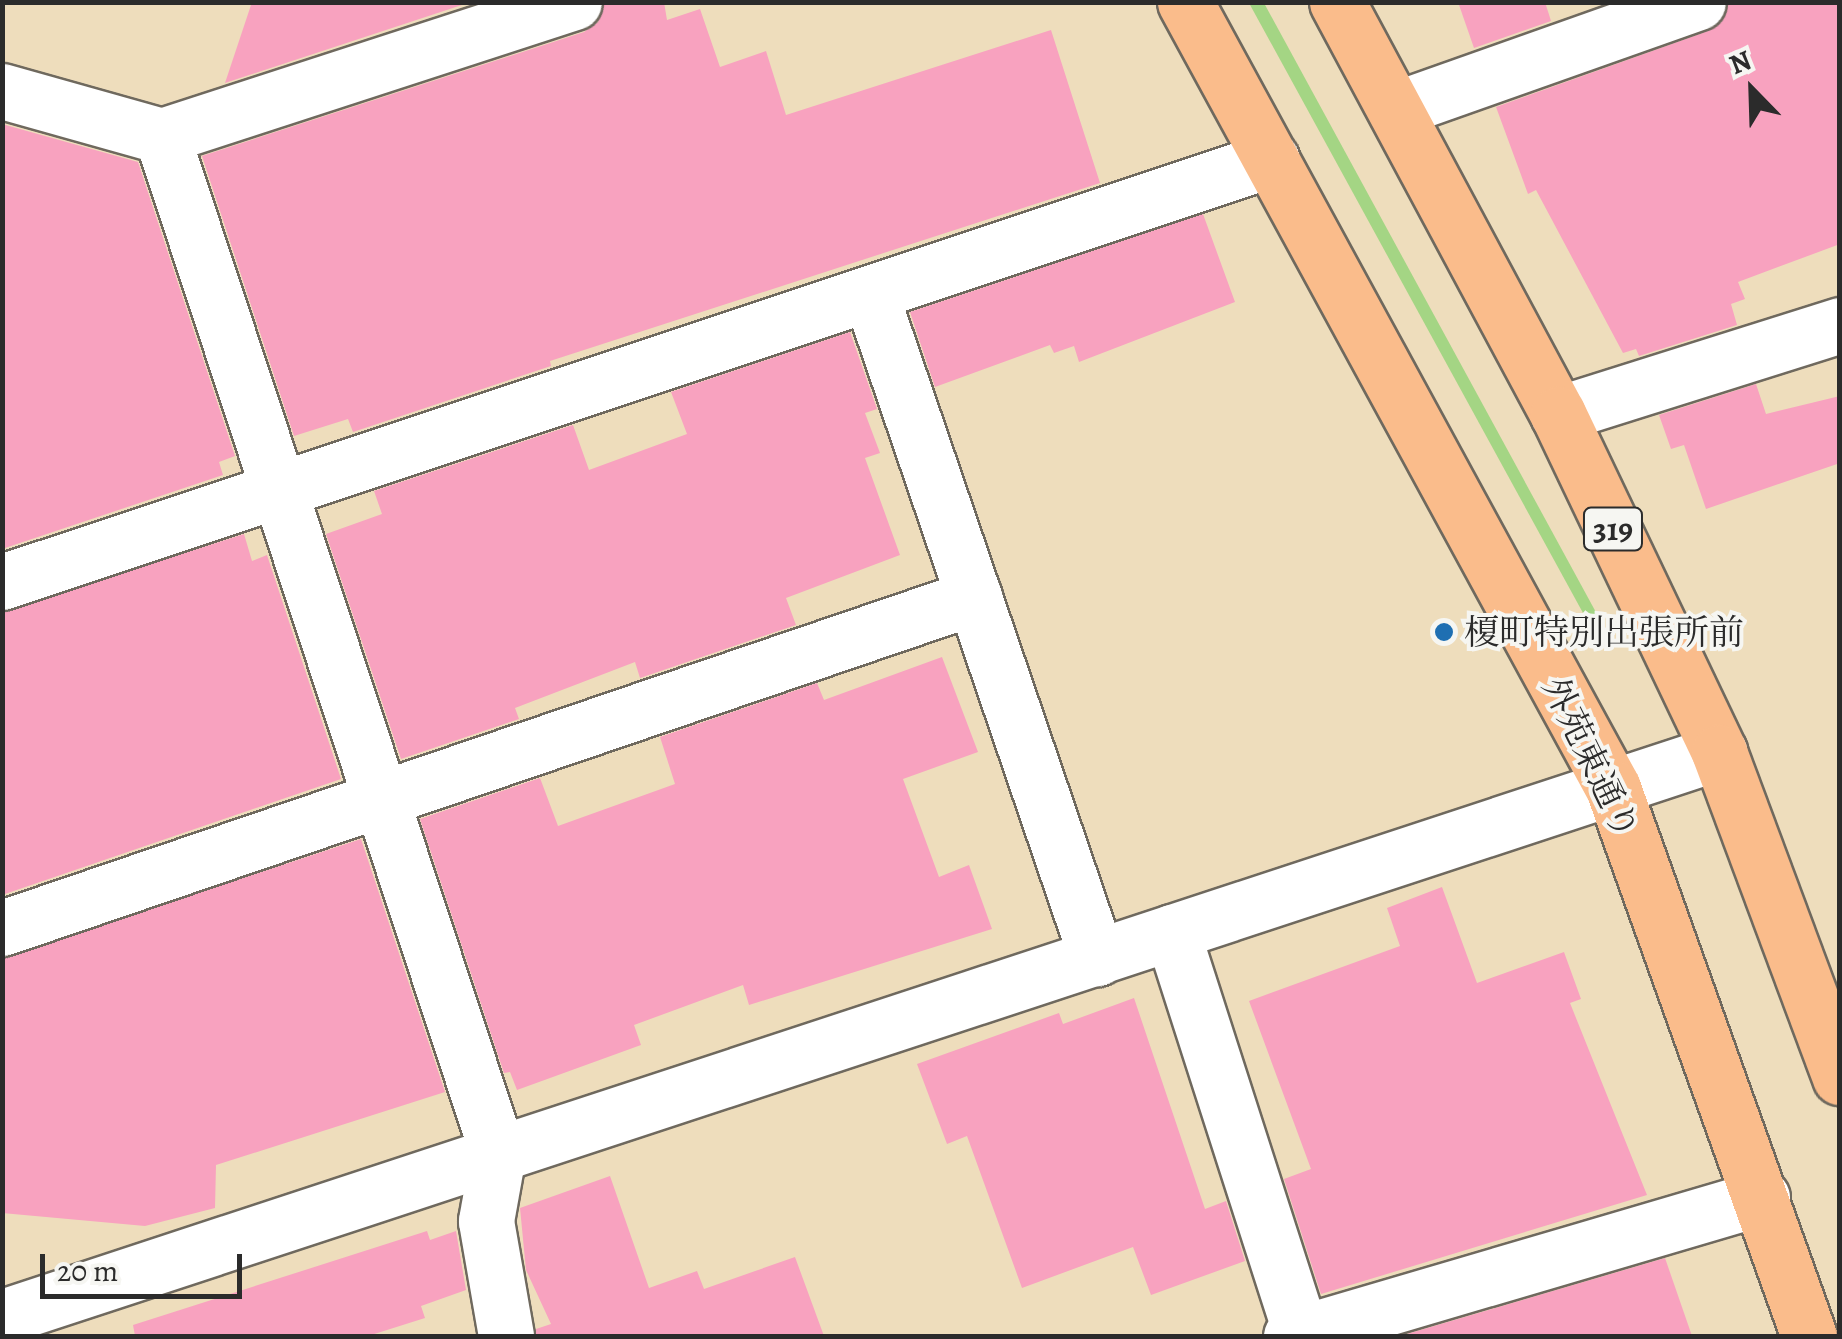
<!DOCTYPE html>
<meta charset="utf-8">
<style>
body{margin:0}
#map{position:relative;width:1842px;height:1339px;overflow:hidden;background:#eeddbc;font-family:Alegreya,"Noto Serif JP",serif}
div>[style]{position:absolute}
.green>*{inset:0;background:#a4d584}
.building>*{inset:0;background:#f8a2bf}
.roads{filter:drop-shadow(2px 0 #6f695e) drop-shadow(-2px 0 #6f695e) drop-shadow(0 2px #6f695e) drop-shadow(0 -2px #6f695e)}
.minor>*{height:55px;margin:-27.5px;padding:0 27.5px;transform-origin:27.5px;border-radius:27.5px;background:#fff}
.major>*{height:55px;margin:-27.5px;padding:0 27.5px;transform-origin:27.5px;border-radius:27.5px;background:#fabc8b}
.dots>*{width:28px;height:28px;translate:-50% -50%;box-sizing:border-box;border:5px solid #f6f6f2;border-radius:50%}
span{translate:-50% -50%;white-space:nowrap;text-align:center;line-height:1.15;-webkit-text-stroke:8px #f6f6f2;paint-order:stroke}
.shield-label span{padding:2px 8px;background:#f6f6f2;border:2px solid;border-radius:8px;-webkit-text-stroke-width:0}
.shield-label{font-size:32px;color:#2b2b2b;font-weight:700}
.poi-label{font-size:35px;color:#2b2b2b}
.left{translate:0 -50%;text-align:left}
.street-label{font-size:35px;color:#2b2b2b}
.frame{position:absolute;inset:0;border:5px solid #2b2b2b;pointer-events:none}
.north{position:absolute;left:1702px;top:40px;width:100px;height:100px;-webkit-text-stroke:8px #f6f6f2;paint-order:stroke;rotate:337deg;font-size:28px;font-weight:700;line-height:40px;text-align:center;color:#2b2b2b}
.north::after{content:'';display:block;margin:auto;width:35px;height:45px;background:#2b2b2b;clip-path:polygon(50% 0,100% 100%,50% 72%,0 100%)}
.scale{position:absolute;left:40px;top:1254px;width:202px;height:45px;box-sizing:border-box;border:5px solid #2b2b2b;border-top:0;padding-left:12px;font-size:30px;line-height:35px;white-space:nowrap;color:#2b2b2b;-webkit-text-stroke:8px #f6f6f2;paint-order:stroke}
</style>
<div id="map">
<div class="green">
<div style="clip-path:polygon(1249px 3px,1264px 3px,1610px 638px,1600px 644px)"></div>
</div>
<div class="building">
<div style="clip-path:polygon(252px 2px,471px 2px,225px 83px)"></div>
<div style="clip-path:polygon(604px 2px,664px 2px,667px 20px,700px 9px,720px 67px,766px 51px,786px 115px,1051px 30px,1100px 183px,550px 361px,551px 366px,353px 432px,348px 419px,294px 436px,202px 156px,584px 32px,598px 22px)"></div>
<div style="clip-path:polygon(1458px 2px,1545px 2px,1551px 21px,1474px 48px)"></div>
<div style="clip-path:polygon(1728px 2px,1840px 2px,1840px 244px,1738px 282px,1745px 299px,1731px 304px,1737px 325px,1639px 356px,1636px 349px,1623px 353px,1536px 190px,1528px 194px,1496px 107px,1708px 31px,1722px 21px)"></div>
<div style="clip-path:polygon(2px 124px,138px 162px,235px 456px,219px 462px,223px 475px,2px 549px)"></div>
<div style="clip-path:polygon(1203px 214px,1235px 302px,1079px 362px,1074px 346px,1054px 353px,1050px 345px,935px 387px,910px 312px)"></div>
<div style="clip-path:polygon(850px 332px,877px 409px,865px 413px,880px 453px,865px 458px,900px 555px,786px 598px,796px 625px,640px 678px,635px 662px,515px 708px,519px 719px,401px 759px,326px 534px,382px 514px,374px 491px,573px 425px,589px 470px,687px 434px,671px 392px)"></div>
<div style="clip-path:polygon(1756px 384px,1766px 414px,1840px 396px,1840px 463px,1706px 509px,1684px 445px,1671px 449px,1659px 415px)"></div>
<div style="clip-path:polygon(244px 534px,252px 561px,267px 555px,341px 779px,2px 895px,2px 612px)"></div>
<div style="clip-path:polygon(942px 657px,978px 752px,903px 779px,939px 877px,969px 865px,992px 929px,749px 1005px,743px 985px,634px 1025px,641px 1045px,517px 1090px,510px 1072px,504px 1073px,420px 819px,540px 778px,558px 826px,675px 784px,660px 737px,817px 683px,824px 700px)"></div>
<div style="clip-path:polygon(361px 839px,445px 1092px,216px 1165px,215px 1208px,145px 1226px,2px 1213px,2px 958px)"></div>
<div style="clip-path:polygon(1442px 887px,1477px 983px,1564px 952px,1581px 999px,1570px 1003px,1647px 1195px,1321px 1294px,1284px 1179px,1311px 1169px,1249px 1001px,1400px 946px,1387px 908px)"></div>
<div style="clip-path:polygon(1134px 998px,1205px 1209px,1226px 1201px,1245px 1261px,1151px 1295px,1133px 1247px,1022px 1288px,967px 1136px,947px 1144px,917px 1064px,1059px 1013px,1063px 1024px)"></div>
<div style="clip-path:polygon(610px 1176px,649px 1288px,697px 1271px,704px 1289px,795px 1257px,824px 1336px,536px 1336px,536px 1329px,551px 1324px,526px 1270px,520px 1208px)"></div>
<div style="clip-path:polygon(427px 1231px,430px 1240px,456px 1231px,466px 1290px,421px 1306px,425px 1318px,368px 1336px,135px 1336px,133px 1325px)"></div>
<div style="clip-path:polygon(1665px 1258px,1692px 1336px,1400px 1336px)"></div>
</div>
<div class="roads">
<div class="minor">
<div style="left:2px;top:91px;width:166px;rotate:15.7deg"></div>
<div style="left:162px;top:136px;width:1072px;rotate:71.73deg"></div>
<div style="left:498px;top:1154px;width:68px;rotate:100.2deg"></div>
<div style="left:486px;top:1221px;width:117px;rotate:80.1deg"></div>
<div style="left:1399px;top:108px;width:317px;rotate:-19.5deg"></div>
<div style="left:162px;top:136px;width:433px;rotate:-18deg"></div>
<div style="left:870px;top:293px;width:703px;rotate:71.15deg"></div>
<div style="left:1558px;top:414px;width:296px;rotate:-17.5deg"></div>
<div style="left:2px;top:582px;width:1338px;rotate:-18.43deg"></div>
<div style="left:2px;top:928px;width:1027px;rotate:-18.81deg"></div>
<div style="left:1172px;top:932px;width:424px;rotate:72.2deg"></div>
<div style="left:2px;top:1317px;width:1808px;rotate:-18.21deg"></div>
<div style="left:1291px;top:1336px;width:491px;rotate:-16.4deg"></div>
</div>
<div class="major">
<div style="left:1185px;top:2px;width:895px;rotate:61.43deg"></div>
<div style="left:1613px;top:788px;width:582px;rotate:70.32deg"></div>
<div style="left:1337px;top:2px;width:468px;rotate:61.8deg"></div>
<div style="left:1558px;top:414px;width:374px;rotate:64.5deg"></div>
<div style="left:1719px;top:752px;width:347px;rotate:69.6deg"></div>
</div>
</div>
<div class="dots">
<div style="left:1444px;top:632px;background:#1f6fb2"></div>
</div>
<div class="shield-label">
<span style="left:1613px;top:529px">319</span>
</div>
<div class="poi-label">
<span class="left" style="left:1464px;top:632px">榎町特別出張所前</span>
</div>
<div class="street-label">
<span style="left:1591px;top:758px;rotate:64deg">外苑東通り</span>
</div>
<div class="frame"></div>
<div class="north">N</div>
<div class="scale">20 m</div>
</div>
